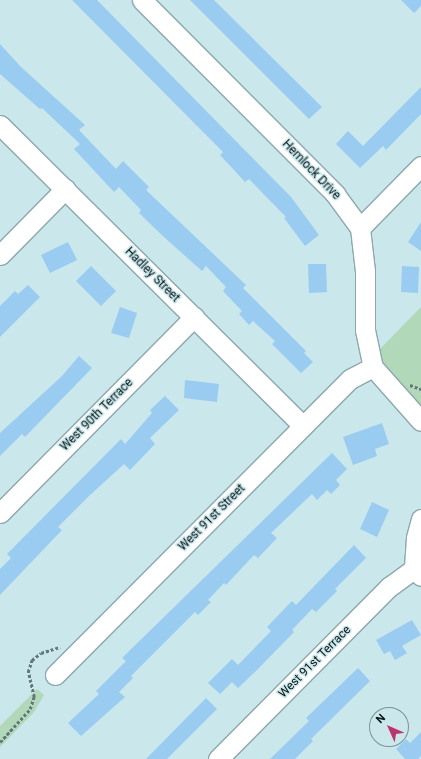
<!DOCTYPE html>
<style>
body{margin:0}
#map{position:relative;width:421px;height:759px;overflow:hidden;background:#cae7ec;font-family:Roboto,sans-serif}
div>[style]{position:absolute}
.green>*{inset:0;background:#b1d8b8}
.building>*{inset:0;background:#99ccf0}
.path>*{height:2.5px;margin-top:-1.25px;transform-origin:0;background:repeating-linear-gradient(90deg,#63777a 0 3px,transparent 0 5px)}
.roads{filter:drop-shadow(1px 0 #8da8ad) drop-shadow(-1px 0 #8da8ad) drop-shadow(0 1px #8da8ad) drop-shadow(0 -1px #8da8ad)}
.minor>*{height:19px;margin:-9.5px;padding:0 9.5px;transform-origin:9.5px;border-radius:9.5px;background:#fff}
span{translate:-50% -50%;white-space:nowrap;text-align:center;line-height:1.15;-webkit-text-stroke:3px #cae7ec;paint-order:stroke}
.street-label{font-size:12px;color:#091415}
.north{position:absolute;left:369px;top:707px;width:40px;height:40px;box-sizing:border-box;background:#cae7ec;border:1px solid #7d9396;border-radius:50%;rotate:315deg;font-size:11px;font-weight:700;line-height:16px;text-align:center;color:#091415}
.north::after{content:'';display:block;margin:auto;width:14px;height:18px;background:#bd336d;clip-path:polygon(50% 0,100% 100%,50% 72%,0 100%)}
</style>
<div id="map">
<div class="green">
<div style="clip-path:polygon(421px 307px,421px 406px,386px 369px,378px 351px)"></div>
<div style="clip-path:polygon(37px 689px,44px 695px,34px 712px,0 747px,0 726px)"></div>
</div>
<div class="building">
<div style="clip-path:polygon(72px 0,97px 0,291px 197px,319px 235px,305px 246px,284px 218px,286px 217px,249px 179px,245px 182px,220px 155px,223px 152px)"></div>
<div style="clip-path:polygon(190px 0,214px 0,322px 107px,309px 119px)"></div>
<div style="clip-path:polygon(401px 0,421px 0,421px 6px,414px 13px)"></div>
<div style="clip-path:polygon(0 44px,21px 67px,85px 125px,79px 130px,116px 169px,123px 161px,149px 187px,146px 190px,246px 285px,243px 288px,306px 351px,304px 353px,313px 362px,301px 373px,272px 344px,275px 341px,253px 321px,249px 325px,239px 314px,242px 311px,223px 291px,226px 287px,206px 266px,202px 271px,165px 238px,139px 213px,141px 210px,119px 187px,114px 192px,74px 149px,80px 144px,42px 108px,40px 109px,0 74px)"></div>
<div style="clip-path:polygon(421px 87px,421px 114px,386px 150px,383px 146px,360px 168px,336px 144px,348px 131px,363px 146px)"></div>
<div style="clip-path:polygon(421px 222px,421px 251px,408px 242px)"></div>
<div style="clip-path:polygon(68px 242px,77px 260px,50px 273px,41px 255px)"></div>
<div style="clip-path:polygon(308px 264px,326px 264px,327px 292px,309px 293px)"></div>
<div style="clip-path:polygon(91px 266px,116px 291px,101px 306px,76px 281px)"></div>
<div style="clip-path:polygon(402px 266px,419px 267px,418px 293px,401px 292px)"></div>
<div style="clip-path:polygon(28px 285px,40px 297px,0 337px,0 306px,15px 291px,18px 294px)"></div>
<div style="clip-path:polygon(120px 307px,137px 313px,129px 338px,111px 333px)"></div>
<div style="clip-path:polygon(79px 356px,92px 368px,25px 437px,22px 434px,0 456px,0 433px,62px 376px)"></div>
<div style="clip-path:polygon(185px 380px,219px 384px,217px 402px,184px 398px)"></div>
<div style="clip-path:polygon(165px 396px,179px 410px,150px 438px,155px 444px,130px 470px,124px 464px,89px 496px,58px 527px,62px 530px,0 595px,0 569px,11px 558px,7px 554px,121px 439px,125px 444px,152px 413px,150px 410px)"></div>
<div style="clip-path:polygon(382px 423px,389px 444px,375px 449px,377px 456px,353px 465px,343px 437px)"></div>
<div style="clip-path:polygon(332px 453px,347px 469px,336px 480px,340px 485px,331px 494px,327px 490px,317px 500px,312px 494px,271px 533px,277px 538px,258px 558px,254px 555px,226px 585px,224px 583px,208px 600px,211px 602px,198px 615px,195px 612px,131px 676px,133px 678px,119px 692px,125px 697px,81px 736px,68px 723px,99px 694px,96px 691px,126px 661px,122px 658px)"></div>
<div style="clip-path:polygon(372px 502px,389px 510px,377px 537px,360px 529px)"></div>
<div style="clip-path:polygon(354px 545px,366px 558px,335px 589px,337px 591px,316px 612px,312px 609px,292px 630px,294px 632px,257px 670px,238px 688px,232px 682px,220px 694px,208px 683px,232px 659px,238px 665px,271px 631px,267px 627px,292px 601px,296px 605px)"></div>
<div style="clip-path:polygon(412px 620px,421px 635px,402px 646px,407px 653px,395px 660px,390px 651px,384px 654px,376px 640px)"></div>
<div style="clip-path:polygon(358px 668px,370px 681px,311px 739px,313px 741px,295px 759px,270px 759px,309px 721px,306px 718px)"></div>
<div style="clip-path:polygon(206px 698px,217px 709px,167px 759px,146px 759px)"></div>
<div style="clip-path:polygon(421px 732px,421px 756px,418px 759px,405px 759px,396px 749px,406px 739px,410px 743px)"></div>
</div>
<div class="path">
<div style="left:410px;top:385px;width:12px;rotate:20deg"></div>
<div style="left:0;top:742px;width:45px;rotate:-47.7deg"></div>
<div style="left:30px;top:709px;width:13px;rotate:-72deg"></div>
<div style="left:34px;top:697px;width:26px;rotate:-103deg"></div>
<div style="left:28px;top:672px;width:13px;rotate:-72deg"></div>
<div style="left:32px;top:660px;width:11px;rotate:-38deg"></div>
<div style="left:41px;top:653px;width:20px;rotate:-18deg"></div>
</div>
<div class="roads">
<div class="minor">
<div style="left:142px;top:0;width:274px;rotate:45.1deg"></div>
<div style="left:335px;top:194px;width:42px;rotate:53.7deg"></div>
<div style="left:360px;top:228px;width:43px;rotate:83.4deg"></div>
<div style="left:365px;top:271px;width:59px;rotate:90deg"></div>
<div style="left:365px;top:330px;width:38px;rotate:78deg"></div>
<div style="left:373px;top:367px;width:72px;rotate:48.4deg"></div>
<div style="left:0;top:125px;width:427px;rotate:44.8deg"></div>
<div style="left:360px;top:228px;width:87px;rotate:-45.5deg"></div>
<div style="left:0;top:255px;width:93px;rotate:-45.4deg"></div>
<div style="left:0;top:513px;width:276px;rotate:-45.3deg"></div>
<div style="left:421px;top:519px;width:20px;rotate:105deg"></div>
<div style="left:416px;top:538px;width:31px;rotate:94deg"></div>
<div style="left:414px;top:569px;width:10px;rotate:45deg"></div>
<div style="left:55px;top:675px;width:418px;rotate:-45.1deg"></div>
<div style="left:350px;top:379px;width:26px;rotate:-28deg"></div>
<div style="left:218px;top:759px;width:243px;rotate:-45.2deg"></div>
<div style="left:389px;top:587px;width:31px;rotate:-36deg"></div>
</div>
</div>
<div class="street-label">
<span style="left:311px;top:170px;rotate:46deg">Hemlock Drive</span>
<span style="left:152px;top:275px;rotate:45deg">Hadley Street</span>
<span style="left:97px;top:415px;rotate:-45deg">West 90th Terrace</span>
<span style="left:212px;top:518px;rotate:-45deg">West 91st Street</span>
<span style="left:315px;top:662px;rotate:-45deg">West 91st Terrace</span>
</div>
<div class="north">N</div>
</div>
